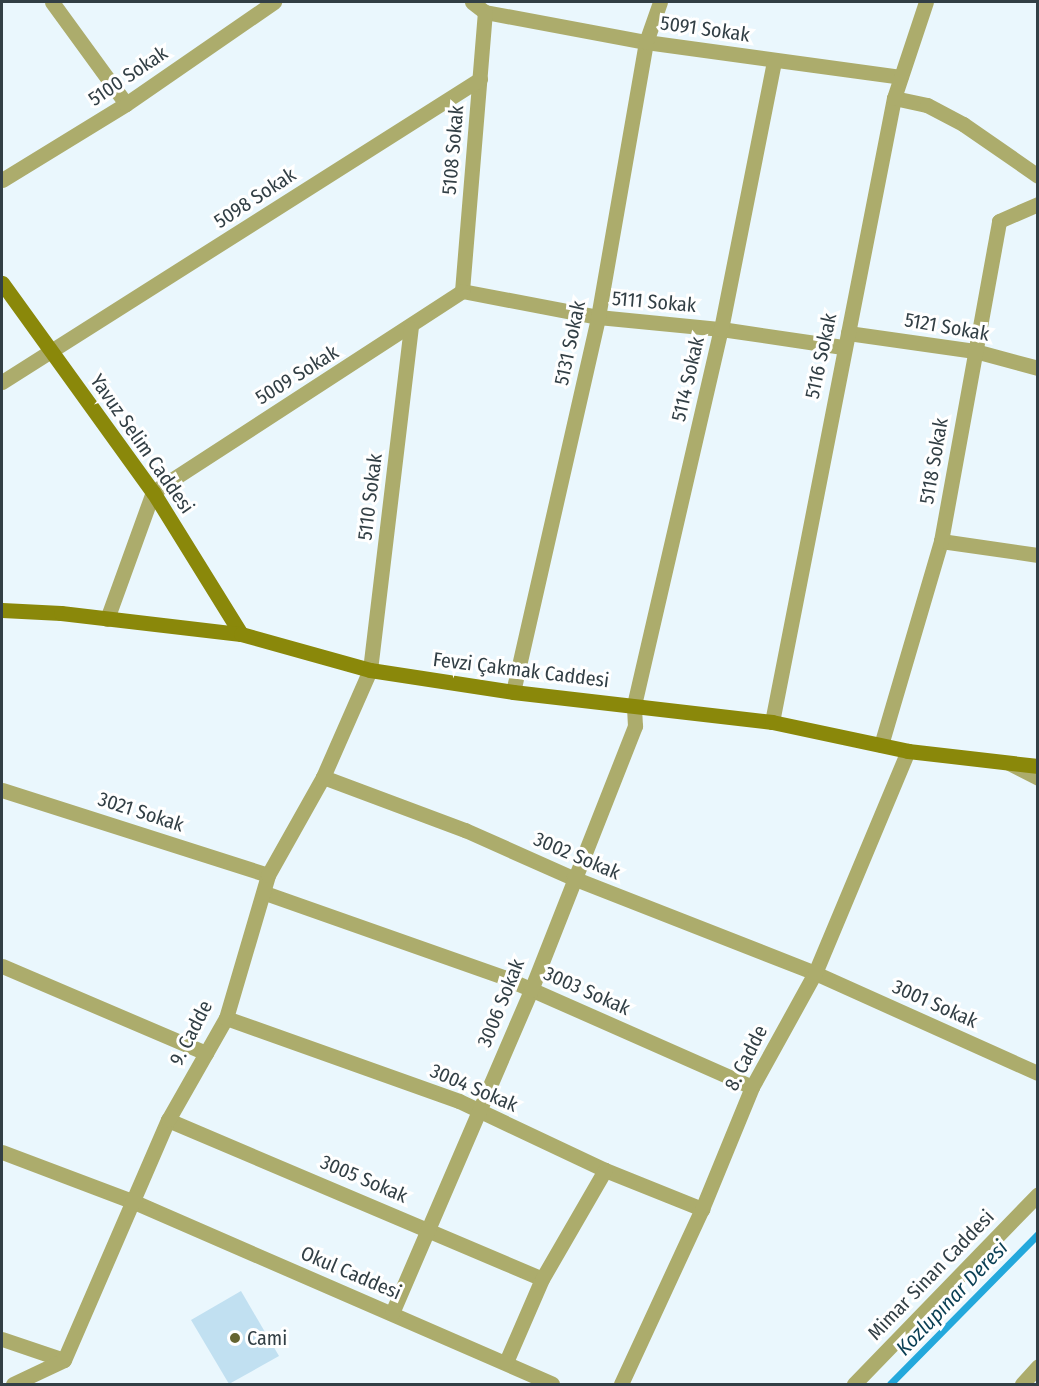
<!DOCTYPE html>
<meta charset="utf-8">
<style>
body{margin:0}
#map{position:relative;width:1039px;height:1386px;overflow:hidden;background:#eaf7fd;font-family:"Fira Sans Condensed",sans-serif}
div>[style]{position:absolute}
.stream>*{height:7px;margin:-3.5px;padding:0 3.5px;transform-origin:3.5px;border-radius:3.5px;background:#23a8dc}
.building>*{inset:0;background:#c1e0f1}
.lane>*{height:12px;margin:-6px;padding:0 6px;transform-origin:6px;border-radius:6px;background:#acac6c}
.street>*{height:15px;margin:-7.5px;padding:0 7.5px;transform-origin:7.5px;border-radius:7.5px;background:#acac6c}
.secondary>*{height:15px;margin:-7.5px;padding:0 7.5px;transform-origin:7.5px;border-radius:7.5px;background:#8a880a}
.dots>*{width:16px;height:16px;translate:-50% -50%;box-sizing:border-box;border:3px solid #fff;border-radius:50%}
span{translate:-50% -50%;white-space:nowrap;text-align:center;line-height:1.15;-webkit-text-stroke:6px #fff;paint-order:stroke}
.street-label{font-size:20px;color:#323f45}
.poi-label{font-size:20px;color:#323f45}
.left{translate:0 -50%;text-align:left}
.water-label{font-size:21px;color:#0a3f54;font-style:italic}
.frame{position:absolute;inset:0;border:3px solid #323f45;pointer-events:none}
</style>
<div id="map">
<div class="stream">
<div style="left:890px;top:1384px;width:211px;rotate:-45.4deg"></div>
</div>
<div class="building">
<div style="clip-path:polygon(241px 1291px,279px 1356px,229px 1384px,191px 1320px)"></div>
</div>
<div class="lane">
<div style="left:1009px;top:765px;width:33px;rotate:27deg"></div>
</div>
<div class="street">
<div style="left:52px;top:2px;width:126px;rotate:54deg"></div>
<div style="left:472px;top:2px;width:16px;rotate:38deg"></div>
<div style="left:485px;top:12px;width:164px;rotate:10.6deg"></div>
<div style="left:646px;top:42px;width:257px;rotate:7.8deg"></div>
<div style="left:894px;top:98px;width:34px;rotate:12deg"></div>
<div style="left:927px;top:105px;width:41px;rotate:27.8deg"></div>
<div style="left:963px;top:124px;width:91px;rotate:34.7deg"></div>
<div style="left:2px;top:180px;width:145px;rotate:-31.5deg"></div>
<div style="left:126px;top:104px;width:180px;rotate:-34.6deg"></div>
<div style="left:462px;top:291px;width:138px;rotate:10.8deg"></div>
<div style="left:598px;top:317px;width:124px;rotate:5.6deg"></div>
<div style="left:721px;top:329px;width:123px;rotate:8.4deg"></div>
<div style="left:462px;top:291px;width:280px;rotate:-85.3deg"></div>
<div style="left:848px;top:333px;width:128px;rotate:8.1deg"></div>
<div style="left:975px;top:351px;width:65px;rotate:15.1deg"></div>
<div style="left:2px;top:382px;width:566px;rotate:-32.37deg"></div>
<div style="left:941px;top:541px;width:98px;rotate:8.2deg"></div>
<div style="left:107px;top:619px;width:135px;rotate:-70.1deg"></div>
<div style="left:153px;top:492px;width:369px;rotate:-33deg"></div>
<div style="left:513px;top:692px;width:385px;rotate:-77.2deg"></div>
<div style="left:598px;top:317px;width:279px;rotate:-80.1deg"></div>
<div style="left:646px;top:42px;width:42px;rotate:-70.7deg"></div>
<div style="left:772px;top:722px;width:636px;rotate:-78.94deg"></div>
<div style="left:894px;top:98px;width:101px;rotate:-71.6deg"></div>
<div style="left:881px;top:745px;width:213px;rotate:-73.6deg"></div>
<div style="left:941px;top:541px;width:325px;rotate:-79.7deg"></div>
<div style="left:999px;top:221px;width:43px;rotate:-23.6deg"></div>
<div style="left:323px;top:777px;width:152px;rotate:20.5deg"></div>
<div style="left:465px;top:830px;width:118px;rotate:24deg"></div>
<div style="left:573px;top:878px;width:260px;rotate:21.4deg"></div>
<div style="left:815px;top:973px;width:244px;rotate:24.2deg"></div>
<div style="left:2px;top:790px;width:279px;rotate:17.7deg"></div>
<div style="left:265px;top:893px;width:252px;rotate:19.4deg"></div>
<div style="left:503px;top:977px;width:272px;rotate:23.8deg"></div>
<div style="left:2px;top:966px;width:222px;rotate:23.1deg"></div>
<div style="left:226px;top:1018px;width:247px;rotate:19.6deg"></div>
<div style="left:459px;top:1101px;width:161px;rotate:25.3deg"></div>
<div style="left:605px;top:1170px;width:105px;rotate:21.9deg"></div>
<div style="left:168px;top:1120px;width:406px;rotate:23deg"></div>
<div style="left:2px;top:1152px;width:139px;rotate:20.7deg"></div>
<div style="left:132px;top:1201px;width:458px;rotate:23.5deg"></div>
<div style="left:392px;top:1313px;width:352px;rotate:-66.7deg"></div>
<div style="left:531px;top:990px;width:284px;rotate:-68.5deg"></div>
<div style="left:635px;top:726px;width:21px;rotate:-93deg"></div>
<div style="left:634px;top:705px;width:386px;rotate:-77deg"></div>
<div style="left:721px;top:329px;width:273px;rotate:-78.8deg"></div>
<div style="left:2px;top:1339px;width:65px;rotate:18.7deg"></div>
<div style="left:506px;top:1362px;width:90px;rotate:-66.6deg"></div>
<div style="left:542px;top:1279px;width:126px;rotate:-60deg"></div>
<div style="left:13px;top:1384px;width:56px;rotate:-25.2deg"></div>
<div style="left:64px;top:1360px;width:262px;rotate:-66.6deg"></div>
<div style="left:168px;top:1120px;width:117px;rotate:-60.4deg"></div>
<div style="left:226px;top:1018px;width:149px;rotate:-73.6deg"></div>
<div style="left:268px;top:875px;width:112px;rotate:-60.7deg"></div>
<div style="left:323px;top:777px;width:117px;rotate:-66.3deg"></div>
<div style="left:370px;top:670px;width:344px;rotate:-83.2deg"></div>
<div style="left:621px;top:1384px;width:193px;rotate:-65.2deg"></div>
<div style="left:702px;top:1209px;width:132px;rotate:-67.7deg"></div>
<div style="left:752px;top:1087px;width:130px;rotate:-61.1deg"></div>
<div style="left:815px;top:973px;width:241px;rotate:-67.3deg"></div>
<div style="left:854px;top:1384px;width:264px;rotate:-45.9deg"></div>
<div style="left:1022px;top:1384px;width:24px;rotate:-48deg"></div>
</div>
<div class="secondary">
<div style="left:2px;top:283px;width:258px;rotate:54.2deg"></div>
<div style="left:153px;top:492px;width:167px;rotate:58.2deg"></div>
<div style="left:2px;top:610px;width:59px;rotate:2.9deg"></div>
<div style="left:61px;top:613px;width:181px;rotate:6.7deg"></div>
<div style="left:241px;top:634px;width:134px;rotate:15.6deg"></div>
<div style="left:370px;top:670px;width:145px;rotate:8.7deg"></div>
<div style="left:513px;top:692px;width:261px;rotate:6.6deg"></div>
<div style="left:772px;top:722px;width:139px;rotate:12deg"></div>
<div style="left:908px;top:751px;width:131px;rotate:6.6deg"></div>
</div>
<div class="dots">
<div style="left:235px;top:1338px;background:#646431"></div>
</div>
<div class="street-label">
<span style="left:705px;top:29px;rotate:8deg">5091 Sokak</span>
<span style="left:128px;top:76px;rotate:-34deg">5100 Sokak</span>
<span style="left:453px;top:150px;rotate:-85deg">5108 Sokak</span>
<span style="left:255px;top:198px;rotate:-33deg">5098 Sokak</span>
<span style="left:654px;top:302px;rotate:5deg">5111 Sokak</span>
<span style="left:947px;top:327px;rotate:10deg">5121 Sokak</span>
<span style="left:570px;top:343px;rotate:-78deg">5131 Sokak</span>
<span style="left:821px;top:356px;rotate:-78deg">5116 Sokak</span>
<span style="left:297px;top:375px;rotate:-32deg">5009 Sokak</span>
<span style="left:688px;top:379px;rotate:-77deg">5114 Sokak</span>
<span style="left:142px;top:444px;rotate:55deg">Yavuz Selim Caddesi</span>
<span style="left:934px;top:461px;rotate:-80deg">5118 Sokak</span>
<span style="left:370px;top:497px;rotate:-83deg">5110 Sokak</span>
<span style="left:521px;top:670px;rotate:7deg">Fevzi Çakmak Caddesi</span>
<span style="left:141px;top:812px;rotate:18deg">3021 Sokak</span>
<span style="left:577px;top:856px;rotate:23deg">3002 Sokak</span>
<span style="left:587px;top:991px;rotate:24deg">3003 Sokak</span>
<span style="left:501px;top:1003px;rotate:-68deg">3006 Sokak</span>
<span style="left:935px;top:1004px;rotate:24deg">3001 Sokak</span>
<span style="left:191px;top:1033px;rotate:-63deg">9. Cadde</span>
<span style="left:746px;top:1058px;rotate:-63deg">8. Cadde</span>
<span style="left:474px;top:1088px;rotate:23deg">3004 Sokak</span>
<span style="left:364px;top:1179px;rotate:23deg">3005 Sokak</span>
<span style="left:351px;top:1273px;rotate:23deg">Okul Caddesi</span>
<span style="left:931px;top:1275px;rotate:-46deg">Mimar Sinan Caddesi</span>
</div>
<div class="poi-label">
<span class="left" style="left:247px;top:1338px">Cami</span>
</div>
<div class="water-label">
<span style="left:952px;top:1298px;rotate:-46deg">Kozlupınar Deresi</span>
</div>
<div class="frame"></div>
</div>
